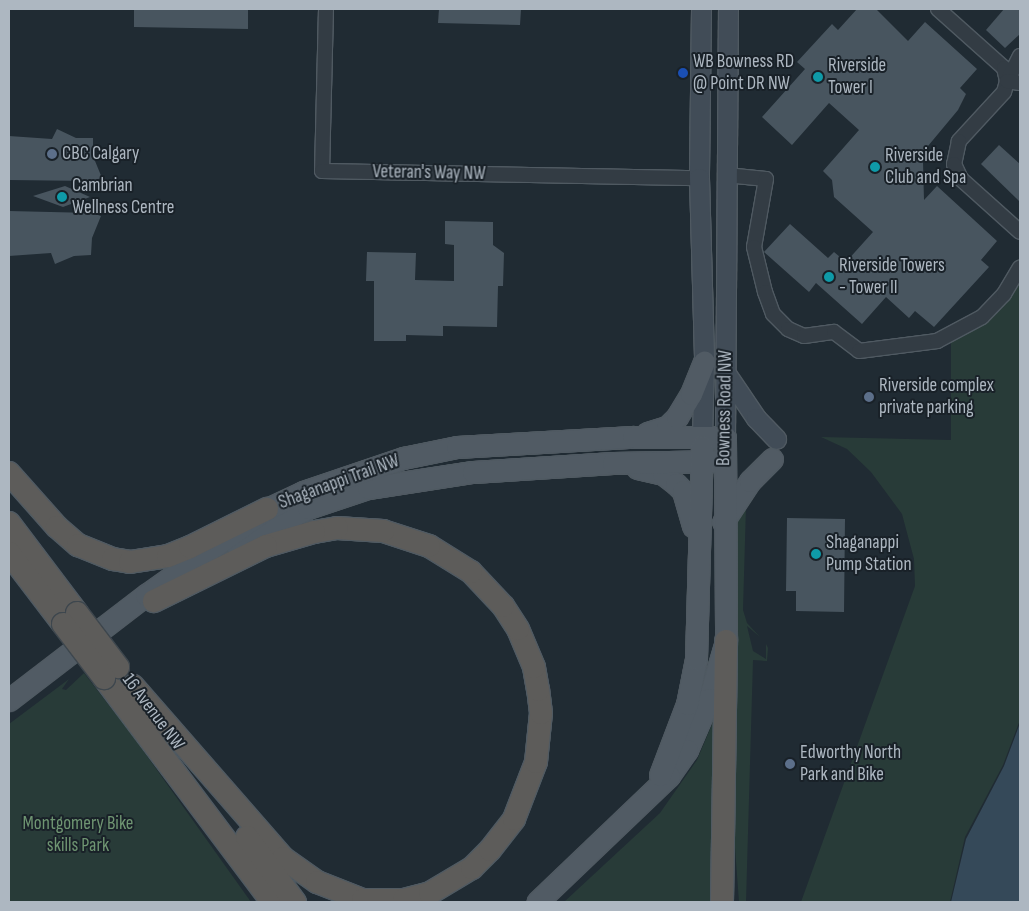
<!DOCTYPE html>
<style>
body{margin:0}
#map{position:relative;width:1029px;height:911px;overflow:hidden;background:#202b33;font-family:"Sofia Sans Condensed",sans-serif}
div>[style]{position:absolute}
.green>*{inset:0;background:#283b38}
.water>*{inset:0;background:#354959}
.building>*{inset:0;background:#48555f}
.roads{filter:drop-shadow(1px 0 #505a62) drop-shadow(-1px 0 #505a62) drop-shadow(0 1px #505a62) drop-shadow(0 -1px #505a62)}
.minor>*{height:14px;margin:-7px;padding:0 7px;transform-origin:7px;border-radius:7px;background:#333c44}
.secondary>*{height:19px;margin:-9.5px;padding:0 9.5px;transform-origin:9.5px;border-radius:9.5px;background:#414c57}
.primary>*{height:21px;margin:-10.5px;padding:0 10.5px;transform-origin:10.5px;border-radius:10.5px;background:#515b64}
.trunk>*{height:22px;margin:-11px;padding:0 11px;transform-origin:11px;border-radius:11px;background:#5d5c5a}
.bridges{filter:drop-shadow(1px 0 #3e474e) drop-shadow(-1px 0 #3e474e) drop-shadow(0 1px #3e474e) drop-shadow(0 -1px #3e474e)}
.trunk-bridge>*{height:22px;margin:-11px;padding:0 11px;transform-origin:11px;border-radius:11px;background:#5d5c5a}
.dots>*{width:14px;height:14px;translate:-50% -50%;box-sizing:border-box;border:2px solid #192128;border-radius:50%}
span{translate:-50% -50%;white-space:nowrap;text-align:center;line-height:1.15;-webkit-text-stroke:4px #192128;paint-order:stroke}
.poi-label{font-size:19px;color:#adb7c1}
.left{translate:0 -50%;text-align:left}
.street-label{font-size:19px;color:#adb7c1}
.park-label{font-size:19px;color:#6f9572}
.frame{position:absolute;inset:0;border:10px solid #adb7c1;pointer-events:none}
</style>
<div id="map">
<div class="green">
<div style="clip-path:polygon(1020px 280px,1020px 720px,1003px 765px,965px 837px,950px 902px,801px 902px,915px 586px,914px 559px,902px 514px,871px 472px,847px 449px,821px 437px,951px 440px,951px 341px,983px 322px,1012px 293px)"></div>
<div style="clip-path:polygon(746px 506px,743px 610px,747px 623px,760px 637px,747px 626px,753px 651px,766px 659px,766px 644px,768px 648px,767px 661px,753px 660px,746px 902px,739px 902px,732px 807px,734px 524px)"></div>
<div style="clip-path:polygon(84px 673px,132px 735px,251px 902px,9px 902px,9px 724px,69px 679px,62px 689px,66px 690px)"></div>
<div style="clip-path:polygon(716px 715px,713px 902px,564px 902px,660px 813px,697px 760px)"></div>
</div>
<div class="water">
<div style="clip-path:polygon(1020px 723px,1020px 902px,951px 902px,966px 839px,1004px 766px)"></div>
</div>
<div class="building">
<div style="clip-path:polygon(134px 9px,248px 9px,248px 29px,134px 27px)"></div>
<div style="clip-path:polygon(439px 9px,521px 9px,520px 25px,438px 23px)"></div>
<div style="clip-path:polygon(857px 9px,876px 9px,908px 41px,925px 22px,977px 69px,960px 88px,966px 94px,958px 110px,918px 158px,923px 162px,924px 200px,937px 186px,997px 241px,981px 260px,989px 267px,934px 327px,915px 311px,909px 318px,886px 297px,862px 324px,816px 283px,809px 292px,764px 252px,790px 224px,828px 258px,834px 252px,846px 262px,873px 232px,834px 197px,832px 180px,823px 171px,859px 130px,829px 103px,792px 145px,762px 117px,805px 69px,797px 62px,832px 24px,838px 30px)"></div>
<div style="clip-path:polygon(1004px 9px,1020px 9px,1020px 34px,1005px 48px,986px 30px)"></div>
<div style="clip-path:polygon(57px 129px,76px 138px,93px 138px,93px 156px,102px 178px,91px 181px,9px 180px,9px 136px,52px 139px)"></div>
<div style="clip-path:polygon(999px 145px,1020px 164px,1020px 202px,981px 164px)"></div>
<div style="clip-path:polygon(65px 186px,90px 197px,63px 207px,33px 196px)"></div>
<div style="clip-path:polygon(9px 211px,92px 213px,101px 216px,92px 238px,91px 255px,74px 256px,55px 264px,51px 253px,9px 256px)"></div>
<div style="clip-path:polygon(445px 221px,493px 222px,493px 245px,504px 253px,503px 286px,498px 286px,497px 327px,443px 326px,443px 336px,406px 335px,406px 341px,374px 341px,374px 281px,366px 281px,367px 252px,416px 253px,415px 280px,454px 281px,454px 245px,445px 244px)"></div>
<div style="clip-path:polygon(787px 518px,845px 519px,844px 612px,796px 611px,796px 591px,786px 591px)"></div>
</div>
<div class="roads">
<div class="minor">
<div style="left:326px;top:9px;width:162px;rotate:91.4deg"></div>
<div style="left:322px;top:171px;width:377px;rotate:1.1deg"></div>
<div style="left:938px;top:9px;width:89px;rotate:41.8deg"></div>
<div style="left:1004px;top:68px;width:13px;rotate:77deg"></div>
<div style="left:1007px;top:81px;width:11px;rotate:105deg"></div>
<div style="left:1004px;top:92px;width:67px;rotate:132.6deg"></div>
<div style="left:959px;top:141px;width:24px;rotate:102deg"></div>
<div style="left:954px;top:164px;width:17px;rotate:65deg"></div>
<div style="left:961px;top:179px;width:79px;rotate:41.9deg"></div>
<div style="left:1020px;top:56px;width:28px;rotate:117deg"></div>
<div style="left:1007px;top:81px;width:13px;rotate:9deg"></div>
<div style="left:726px;top:175px;width:40px;rotate:5.7deg"></div>
<div style="left:766px;top:179px;width:69px;rotate:100deg"></div>
<div style="left:754px;top:247px;width:46px;rotate:76.3deg"></div>
<div style="left:765px;top:292px;width:23px;rotate:70deg"></div>
<div style="left:773px;top:314px;width:21px;rotate:45deg"></div>
<div style="left:788px;top:329px;width:17px;rotate:24deg"></div>
<div style="left:804px;top:336px;width:30px;rotate:-8deg"></div>
<div style="left:834px;top:332px;width:31px;rotate:37deg"></div>
<div style="left:859px;top:351px;width:79px;rotate:-7.3deg"></div>
<div style="left:937px;top:341px;width:51px;rotate:-28.1deg"></div>
<div style="left:982px;top:317px;width:32px;rotate:-46deg"></div>
<div style="left:1004px;top:294px;width:31px;rotate:-59deg"></div>
</div>
<div class="secondary">
<div style="left:701px;top:9px;width:169px;rotate:90.7deg"></div>
<div style="left:699px;top:178px;width:183px;rotate:88.4deg"></div>
<div style="left:704px;top:361px;width:76px;rotate:91.5deg"></div>
<div style="left:727px;top:375px;width:52px;rotate:56deg"></div>
<div style="left:756px;top:418px;width:29px;rotate:46deg"></div>
<div style="left:725px;top:437px;width:428px;rotate:-89.6deg"></div>
</div>
<div class="primary">
<div style="left:647px;top:433px;width:21px;rotate:-17deg"></div>
<div style="left:667px;top:427px;width:14px;rotate:-45deg"></div>
<div style="left:677px;top:417px;width:27px;rotate:-59deg"></div>
<div style="left:691px;top:394px;width:35px;rotate:-68deg"></div>
<div style="left:637px;top:468px;width:27px;rotate:13deg"></div>
<div style="left:663px;top:474px;width:16px;rotate:38deg"></div>
<div style="left:676px;top:484px;width:10px;rotate:45deg"></div>
<div style="left:683px;top:491px;width:37px;rotate:74deg"></div>
<div style="left:723px;top:522px;width:49px;rotate:-56.6deg"></div>
<div style="left:750px;top:481px;width:31px;rotate:-45deg"></div>
<div style="left:237px;top:546px;width:81px;rotate:-28.2deg"></div>
<div style="left:308px;top:508px;width:63px;rotate:-18.4deg"></div>
<div style="left:368px;top:488px;width:106px;rotate:-8.7deg"></div>
<div style="left:473px;top:472px;width:140px;rotate:-3.7deg"></div>
<div style="left:613px;top:463px;width:110px;rotate:-1deg"></div>
<div style="left:9px;top:700px;width:173px;rotate:-37.5deg"></div>
<div style="left:146px;top:595px;width:148px;rotate:-35.4deg"></div>
<div style="left:267px;top:509px;width:40px;rotate:-25deg"></div>
<div style="left:303px;top:492px;width:106px;rotate:-18.8deg"></div>
<div style="left:403px;top:458px;width:55px;rotate:-11.5deg"></div>
<div style="left:457px;top:447px;width:176px;rotate:-3.3deg"></div>
<div style="left:633px;top:437px;width:92px"></div>
<div style="left:725px;top:437px;width:204px;rotate:89.7deg"></div>
<div style="left:726px;top:641px;width:60px;rotate:106.3deg"></div>
<div style="left:709px;top:699px;width:56px;rotate:113.3deg"></div>
<div style="left:687px;top:750px;width:32px;rotate:125deg"></div>
<div style="left:669px;top:776px;width:182px;rotate:136.3deg"></div>
<div style="left:660px;top:775px;width:76px;rotate:-69.2deg"></div>
<div style="left:687px;top:704px;width:46px;rotate:-78.7deg"></div>
<div style="left:696px;top:659px;width:213px;rotate:-88.4deg"></div>
</div>
<div class="trunk">
<div style="left:9px;top:473px;width:72px;rotate:48.4deg"></div>
<div style="left:57px;top:527px;width:28px;rotate:41deg"></div>
<div style="left:78px;top:545px;width:38px;rotate:22deg"></div>
<div style="left:113px;top:559px;width:17px;rotate:10deg"></div>
<div style="left:130px;top:562px;width:38px;rotate:-9deg"></div>
<div style="left:168px;top:556px;width:24px;rotate:-22deg"></div>
<div style="left:190px;top:547px;width:86px;rotate:-26.3deg"></div>
<div style="left:9px;top:523px;width:113px;rotate:52.9deg"></div>
<div style="left:9px;top:553px;width:89px;rotate:52.7deg"></div>
<div style="left:104px;top:678px;width:280px;rotate:53.1deg"></div>
<div style="left:133px;top:686px;width:228px;rotate:48.9deg"></div>
<div style="left:283px;top:858px;width:42px;rotate:35.2deg"></div>
<div style="left:317px;top:882px;width:49px;rotate:21.4deg"></div>
<div style="left:363px;top:900px;width:41px"></div>
<div style="left:404px;top:900px;width:27px;rotate:-15deg"></div>
<div style="left:430px;top:893px;width:49px;rotate:-30.8deg"></div>
<div style="left:472px;top:868px;width:25px;rotate:-45deg"></div>
<div style="left:490px;top:850px;width:39px;rotate:-52deg"></div>
<div style="left:514px;top:819px;width:61px;rotate:-68.9deg"></div>
<div style="left:536px;top:762px;width:49px;rotate:-84.2deg"></div>
<div style="left:541px;top:713px;width:23px;rotate:-97deg"></div>
<div style="left:538px;top:690px;width:23px;rotate:-100deg"></div>
<div style="left:534px;top:667px;width:41px;rotate:-112.8deg"></div>
<div style="left:518px;top:629px;width:27px;rotate:-123deg"></div>
<div style="left:503px;top:606px;width:47px;rotate:-133.3deg"></div>
<div style="left:471px;top:572px;width:49px;rotate:-148.2deg"></div>
<div style="left:429px;top:546px;width:48px;rotate:-161.9deg"></div>
<div style="left:383px;top:531px;width:46px;rotate:-176.3deg"></div>
<div style="left:337px;top:528px;width:23px;rotate:170deg"></div>
<div style="left:314px;top:532px;width:50px;rotate:163.7deg"></div>
<div style="left:266px;top:546px;width:125px;rotate:153.8deg"></div>
<div style="left:247px;top:837px;width:81px;rotate:53.6deg"></div>
<div style="left:722px;top:902px;width:261px;rotate:-89.1deg"></div>
</div>
</div>
<div class="bridges">
<div class="trunk-bridge">
<div style="left:77px;top:613px;width:68px;rotate:52.8deg"></div>
<div style="left:63px;top:624px;width:68px;rotate:52.8deg"></div>
</div>
</div>
<div class="dots">
<div style="left:683px;top:73px;background:#1a4fb4"></div>
<div style="left:818px;top:77px;background:#0f9aa8"></div>
<div style="left:52px;top:154px;background:#5c6f8a"></div>
<div style="left:875px;top:167px;background:#0f9aa8"></div>
<div style="left:62px;top:197px;background:#0f9aa8"></div>
<div style="left:829px;top:277px;background:#0f9aa8"></div>
<div style="left:869px;top:397px;background:#5c6f8a"></div>
<div style="left:816px;top:554px;background:#0f9aa8"></div>
<div style="left:790px;top:764px;background:#5c6f8a"></div>
</div>
<div class="poi-label">
<span class="left" style="left:693px;top:73px">WB Bowness RD<br>@ Point DR NW</span>
<span class="left" style="left:828px;top:77px">Riverside<br>Tower I</span>
<span class="left" style="left:62px;top:154px">CBC Calgary</span>
<span class="left" style="left:885px;top:167px">Riverside<br>Club and Spa</span>
<span class="left" style="left:72px;top:197px">Cambrian<br>Wellness Centre</span>
<span class="left" style="left:839px;top:277px">Riverside Towers<br>- Tower II</span>
<span class="left" style="left:879px;top:397px">Riverside complex<br>private parking</span>
<span class="left" style="left:826px;top:554px">Shaganappi<br>Pump Station</span>
<span class="left" style="left:800px;top:764px">Edworthy North<br>Park and Bike</span>
</div>
<div class="street-label">
<span style="left:429px;top:173px;rotate:1deg">Veteran's Way NW</span>
<span style="left:725px;top:408px;rotate:-89deg">Bowness Road NW</span>
<span style="left:339px;top:482px;rotate:-20deg">Shaganappi Trail NW</span>
<span style="left:153px;top:712px;rotate:53deg">16 Avenue NW</span>
</div>
<div class="park-label">
<span style="left:78px;top:835px">Montgomery Bike<br>skills Park</span>
</div>
<div class="frame"></div>
</div>
